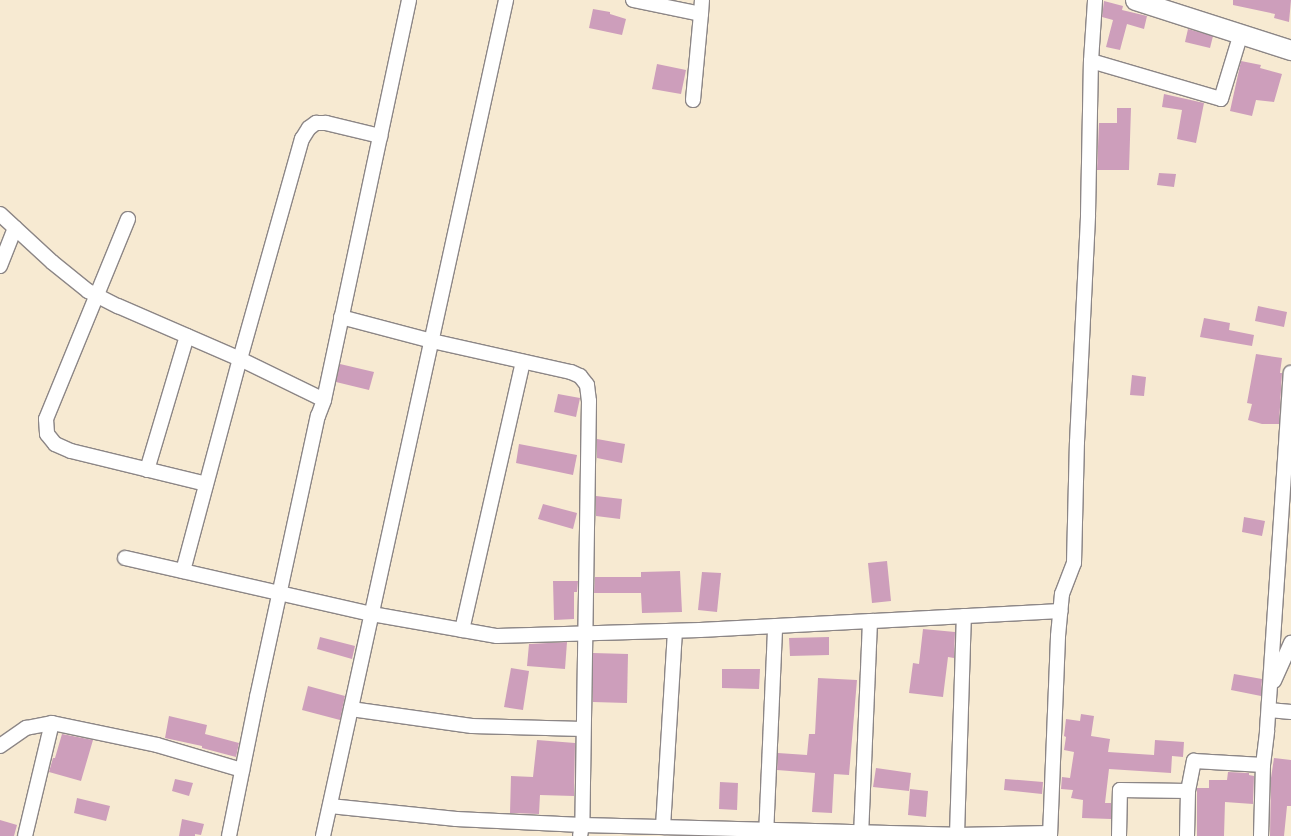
<!DOCTYPE html>
<style>
body{margin:0}
#map{position:relative;width:1291px;height:836px;overflow:hidden;background:#f7ead2;font-family:"Gentium Book Plus",serif}
div>[style]{position:absolute}
.building>*{inset:0;background:#cd9ebb}
.roads{filter:drop-shadow(1px 0 #8c8686) drop-shadow(-1px 0 #8c8686) drop-shadow(0 1px #8c8686) drop-shadow(0 -1px #8c8686)}
.street>*{height:14px;margin:-7px;padding:0 7px;transform-origin:7px;border-radius:7px;background:#fff}
.secondary>*{height:19px;margin:-9.5px;padding:0 9.5px;transform-origin:9.5px;border-radius:9.5px;background:#fff}
span{translate:-50% -50%;white-space:nowrap;text-align:center;line-height:1.15;-webkit-text-stroke:3.5px #fcf5e5;paint-order:stroke}
</style>
<div id="map">
<div class="building">
<div style="clip-path:polygon(1233px 0,1291px 0,1289px 22px,1274px 18px,1275px 14px,1233px 5px)"></div>
<div style="clip-path:polygon(1104px 1px,1123px 6px,1122px 10px,1147px 16px,1144px 29px,1127px 24px,1120px 50px,1106px 47px,1113px 20px,1102px 17px)"></div>
<div style="clip-path:polygon(593px 9px,610px 12px,610px 14px,626px 19px,622px 35px,589px 28px)"></div>
<div style="clip-path:polygon(1188px 29px,1213px 36px,1210px 48px,1185px 42px)"></div>
<div style="clip-path:polygon(1241px 61px,1261px 65px,1260px 68px,1282px 74px,1274px 102px,1256px 100px,1252px 116px,1230px 111px)"></div>
<div style="clip-path:polygon(657px 64px,686px 70px,681px 94px,652px 89px)"></div>
<div style="clip-path:polygon(1164px 94px,1204px 103px,1196px 143px,1177px 139px,1182px 110px,1162px 107px)"></div>
<div style="clip-path:polygon(1117px 108px,1131px 108px,1129px 170px,1097px 170px,1099px 123px,1117px 123px)"></div>
<div style="clip-path:polygon(1159px 173px,1176px 174px,1174px 187px,1157px 185px)"></div>
<div style="clip-path:polygon(1258px 306px,1287px 312px,1284px 327px,1255px 321px)"></div>
<div style="clip-path:polygon(1204px 318px,1230px 323px,1229px 330px,1254px 335px,1252px 346px,1200px 337px)"></div>
<div style="clip-path:polygon(1256px 354px,1282px 358px,1280px 373px,1282px 373px,1279px 424px,1262px 424px,1248px 420px,1252px 404px,1247px 403px)"></div>
<div style="clip-path:polygon(340px 364px,374px 372px,369px 390px,336px 382px)"></div>
<div style="clip-path:polygon(1132px 375px,1146px 377px,1144px 396px,1130px 395px)"></div>
<div style="clip-path:polygon(558px 394px,580px 398px,576px 417px,554px 412px)"></div>
<div style="clip-path:polygon(597px 439px,625px 444px,622px 463px,597px 458px)"></div>
<div style="clip-path:polygon(519px 444px,577px 455px,573px 475px,516px 463px)"></div>
<div style="clip-path:polygon(596px 496px,622px 499px,620px 519px,596px 516px)"></div>
<div style="clip-path:polygon(543px 504px,577px 513px,573px 529px,538px 519px)"></div>
<div style="clip-path:polygon(1244px 517px,1265px 521px,1262px 536px,1242px 532px)"></div>
<div style="clip-path:polygon(887px 561px,891px 601px,872px 603px,868px 563px)"></div>
<div style="clip-path:polygon(680px 571px,682px 612px,642px 613px,641px 593px,594px 593px,595px 577px,641px 577px,641px 572px)"></div>
<div style="clip-path:polygon(702px 572px,721px 573px,717px 612px,698px 610px)"></div>
<div style="clip-path:polygon(553px 581px,578px 581px,577px 592px,574px 592px,574px 619px,554px 620px)"></div>
<div style="clip-path:polygon(923px 629px,955px 632px,954px 658px,948px 657px,943px 697px,909px 693px,913px 663px,919px 664px)"></div>
<div style="clip-path:polygon(320px 637px,355px 646px,352px 659px,317px 649px)"></div>
<div style="clip-path:polygon(829px 637px,829px 655px,790px 656px,789px 638px)"></div>
<div style="clip-path:polygon(567px 642px,565px 669px,527px 666px,529px 644px)"></div>
<div style="clip-path:polygon(593px 653px,628px 654px,627px 703px,593px 702px)"></div>
<div style="clip-path:polygon(511px 668px,529px 671px,523px 710px,504px 707px)"></div>
<div style="clip-path:polygon(722px 669px,760px 669px,759px 689px,722px 688px)"></div>
<div style="clip-path:polygon(1234px 674px,1262px 679px,1261px 696px,1231px 690px)"></div>
<div style="clip-path:polygon(818px 678px,857px 680px,849px 775px,834px 774px,832px 813px,812px 812px,815px 773px,777px 770px,778px 753px,807px 755px,809px 734px,815px 734px)"></div>
<div style="clip-path:polygon(308px 686px,345px 696px,340px 720px,302px 710px)"></div>
<div style="clip-path:polygon(1081px 714px,1094px 716px,1091px 736px,1110px 739px,1108px 752px,1154px 755px,1155px 740px,1184px 742px,1183px 757px,1172px 756px,1171px 773px,1109px 769px,1105px 803px,1111px 803px,1111px 819px,1082px 818px,1083px 800px,1071px 798px,1073px 790px,1061px 789px,1062px 777px,1070px 778px,1074px 752px,1064px 750px,1066px 737px,1064px 736px,1066px 719px,1080px 721px)"></div>
<div style="clip-path:polygon(169px 716px,207px 725px,205px 734px,239px 743px,236px 757px,202px 748px,202px 746px,165px 738px)"></div>
<div style="clip-path:polygon(62px 734px,93px 740px,81px 781px,49px 772px,53px 758px,55px 758px)"></div>
<div style="clip-path:polygon(537px 740px,575px 743px,574px 796px,540px 795px,539px 814px,510px 813px,511px 776px,533px 777px)"></div>
<div style="clip-path:polygon(1274px 758px,1291px 760px,1291px 806px,1287px 806px,1284px 836px,1270px 836px,1271px 778px)"></div>
<div style="clip-path:polygon(876px 768px,911px 773px,909px 791px,873px 787px)"></div>
<div style="clip-path:polygon(1228px 772px,1249px 773px,1249px 775px,1254px 776px,1253px 804px,1225px 802px,1224px 836px,1197px 836px,1197px 788px,1209px 788px,1209px 780px,1227px 780px)"></div>
<div style="clip-path:polygon(175px 779px,193px 783px,189px 796px,172px 791px)"></div>
<div style="clip-path:polygon(1005px 779px,1043px 782px,1042px 794px,1004px 790px)"></div>
<div style="clip-path:polygon(720px 782px,738px 783px,737px 810px,719px 809px)"></div>
<div style="clip-path:polygon(910px 789px,928px 791px,926px 817px,908px 815px)"></div>
<div style="clip-path:polygon(77px 798px,110px 806px,106px 821px,74px 813px)"></div>
<div style="clip-path:polygon(182px 819px,204px 824px,201px 835px,195px 834px,195px 836px,179px 836px)"></div>
<div style="clip-path:polygon(0 820px,17px 825px,14px 836px,0 836px)"></div>
</div>
<div class="roads">
<div class="street">
<div style="left:633px;top:0;width:69px;rotate:11.6deg"></div>
<div style="left:701px;top:14px;width:14px;rotate:-86deg"></div>
<div style="left:1091px;top:61px;width:135px;rotate:16.3deg"></div>
<div style="left:1221px;top:99px;width:69px;rotate:-73.1deg"></div>
<div style="left:693px;top:100px;width:86px;rotate:-84.7deg"></div>
<div style="left:0;top:214px;width:71px;rotate:42.7deg"></div>
<div style="left:52px;top:262px;width:46px;rotate:38.9deg"></div>
<div style="left:88px;top:291px;width:34px;rotate:27deg"></div>
<div style="left:118px;top:306px;width:133px;rotate:23.5deg"></div>
<div style="left:240px;top:359px;width:93px;rotate:26deg"></div>
<div style="left:128px;top:219px;width:216px;rotate:112.3deg"></div>
<div style="left:46px;top:419px;width:15px;rotate:86deg"></div>
<div style="left:47px;top:434px;width:13px;rotate:51deg"></div>
<div style="left:55px;top:444px;width:17px;rotate:24deg"></div>
<div style="left:71px;top:451px;width:139px;rotate:13.7deg"></div>
<div style="left:0;top:266px;width:41px;rotate:-68.5deg"></div>
<div style="left:341px;top:317px;width:94px;rotate:14.8deg"></div>
<div style="left:432px;top:341px;width:142px;rotate:12.6deg"></div>
<div style="left:571px;top:372px;width:10px;rotate:24deg"></div>
<div style="left:580px;top:376px;width:11px;rotate:52deg"></div>
<div style="left:587px;top:385px;width:16px;rotate:83deg"></div>
<div style="left:589px;top:401px;width:424px;rotate:90.9deg"></div>
<div style="left:582px;top:825px;width:11px;rotate:100deg"></div>
<div style="left:147px;top:470px;width:140px;rotate:-73.4deg"></div>
<div style="left:125px;top:558px;width:253px;rotate:12.8deg"></div>
<div style="left:372px;top:614px;width:127px;rotate:10deg"></div>
<div style="left:497px;top:636px;width:203px;rotate:-1.7deg"></div>
<div style="left:700px;top:630px;width:361px;rotate:-3deg"></div>
<div style="left:183px;top:571px;width:220px;rotate:-75deg"></div>
<div style="left:240px;top:359px;width:229px;rotate:-74.3deg"></div>
<div style="left:302px;top:139px;width:13px;rotate:-58deg"></div>
<div style="left:309px;top:128px;width:9px;rotate:-36deg"></div>
<div style="left:316px;top:123px;width:10px"></div>
<div style="left:326px;top:123px;width:56px;rotate:13.5deg"></div>
<div style="left:462px;top:630px;width:275px;rotate:-77.2deg"></div>
<div style="left:1274px;top:681px;width:42px;rotate:-65.9deg"></div>
<div style="left:351px;top:709px;width:122px;rotate:8deg"></div>
<div style="left:472px;top:726px;width:111px;rotate:1.5deg"></div>
<div style="left:1269px;top:710px;width:22px;rotate:5deg"></div>
<div style="left:0;top:746px;width:32px;rotate:-35deg"></div>
<div style="left:26px;top:728px;width:26px;rotate:-11deg"></div>
<div style="left:52px;top:723px;width:107px;rotate:11.8deg"></div>
<div style="left:157px;top:745px;width:89px;rotate:16.4deg"></div>
<div style="left:330px;top:806px;width:127px;rotate:5.9deg"></div>
<div style="left:456px;top:819px;width:126px;rotate:2.7deg"></div>
<div style="left:582px;top:825px;width:375px;rotate:1.5deg"></div>
<div style="left:957px;top:835px;width:219px;rotate:-88.2deg"></div>
<div style="left:663px;top:827px;width:196px;rotate:-86.5deg"></div>
<div style="left:25px;top:836px;width:116px;rotate:-76.6deg"></div>
<div style="left:229px;top:836px;width:142px;rotate:-78.6deg"></div>
<div style="left:257px;top:697px;width:288px;rotate:-77.8deg"></div>
<div style="left:318px;top:416px;width:17px;rotate:-69deg"></div>
<div style="left:324px;top:400px;width:409px;rotate:-78deg"></div>
<div style="left:323px;top:836px;width:856px;rotate:-77.65deg"></div>
<div style="left:766px;top:836px;width:210px;rotate:-87.5deg"></div>
<div style="left:861px;top:836px;width:215px;rotate:-87.6deg"></div>
<div style="left:957px;top:836px;width:1px;rotate:-90deg"></div>
<div style="left:957px;top:835px;width:93px;rotate:-1.2deg"></div>
<div style="left:1050px;top:836px;width:200px;rotate:-87.7deg"></div>
<div style="left:1058px;top:636px;width:42px;rotate:-84.6deg"></div>
<div style="left:1062px;top:594px;width:33px;rotate:-69deg"></div>
<div style="left:1074px;top:563px;width:121px;rotate:-88.6deg"></div>
<div style="left:1077px;top:442px;width:227px;rotate:-87.2deg"></div>
<div style="left:1088px;top:215px;width:154px;rotate:-88.9deg"></div>
<div style="left:1091px;top:61px;width:61px;rotate:-86.2deg"></div>
<div style="left:1119px;top:836px;width:46px;rotate:-88.8deg"></div>
<div style="left:1120px;top:790px;width:68px;rotate:0.8deg"></div>
<div style="left:1187px;top:836px;width:45px;rotate:-88.7deg"></div>
<div style="left:1188px;top:791px;width:31px;rotate:-79deg"></div>
<div style="left:1194px;top:761px;width:69px;rotate:3.3deg"></div>
<div style="left:1261px;top:836px;width:71px;rotate:-88.4deg"></div>
<div style="left:1263px;top:765px;width:35px;rotate:-83deg"></div>
<div style="left:1267px;top:730px;width:358px;rotate:-86.2deg"></div>
</div>
<div class="secondary">
<div style="left:1135px;top:0;width:164px;rotate:17.8deg"></div>
</div>
</div>
</div>
